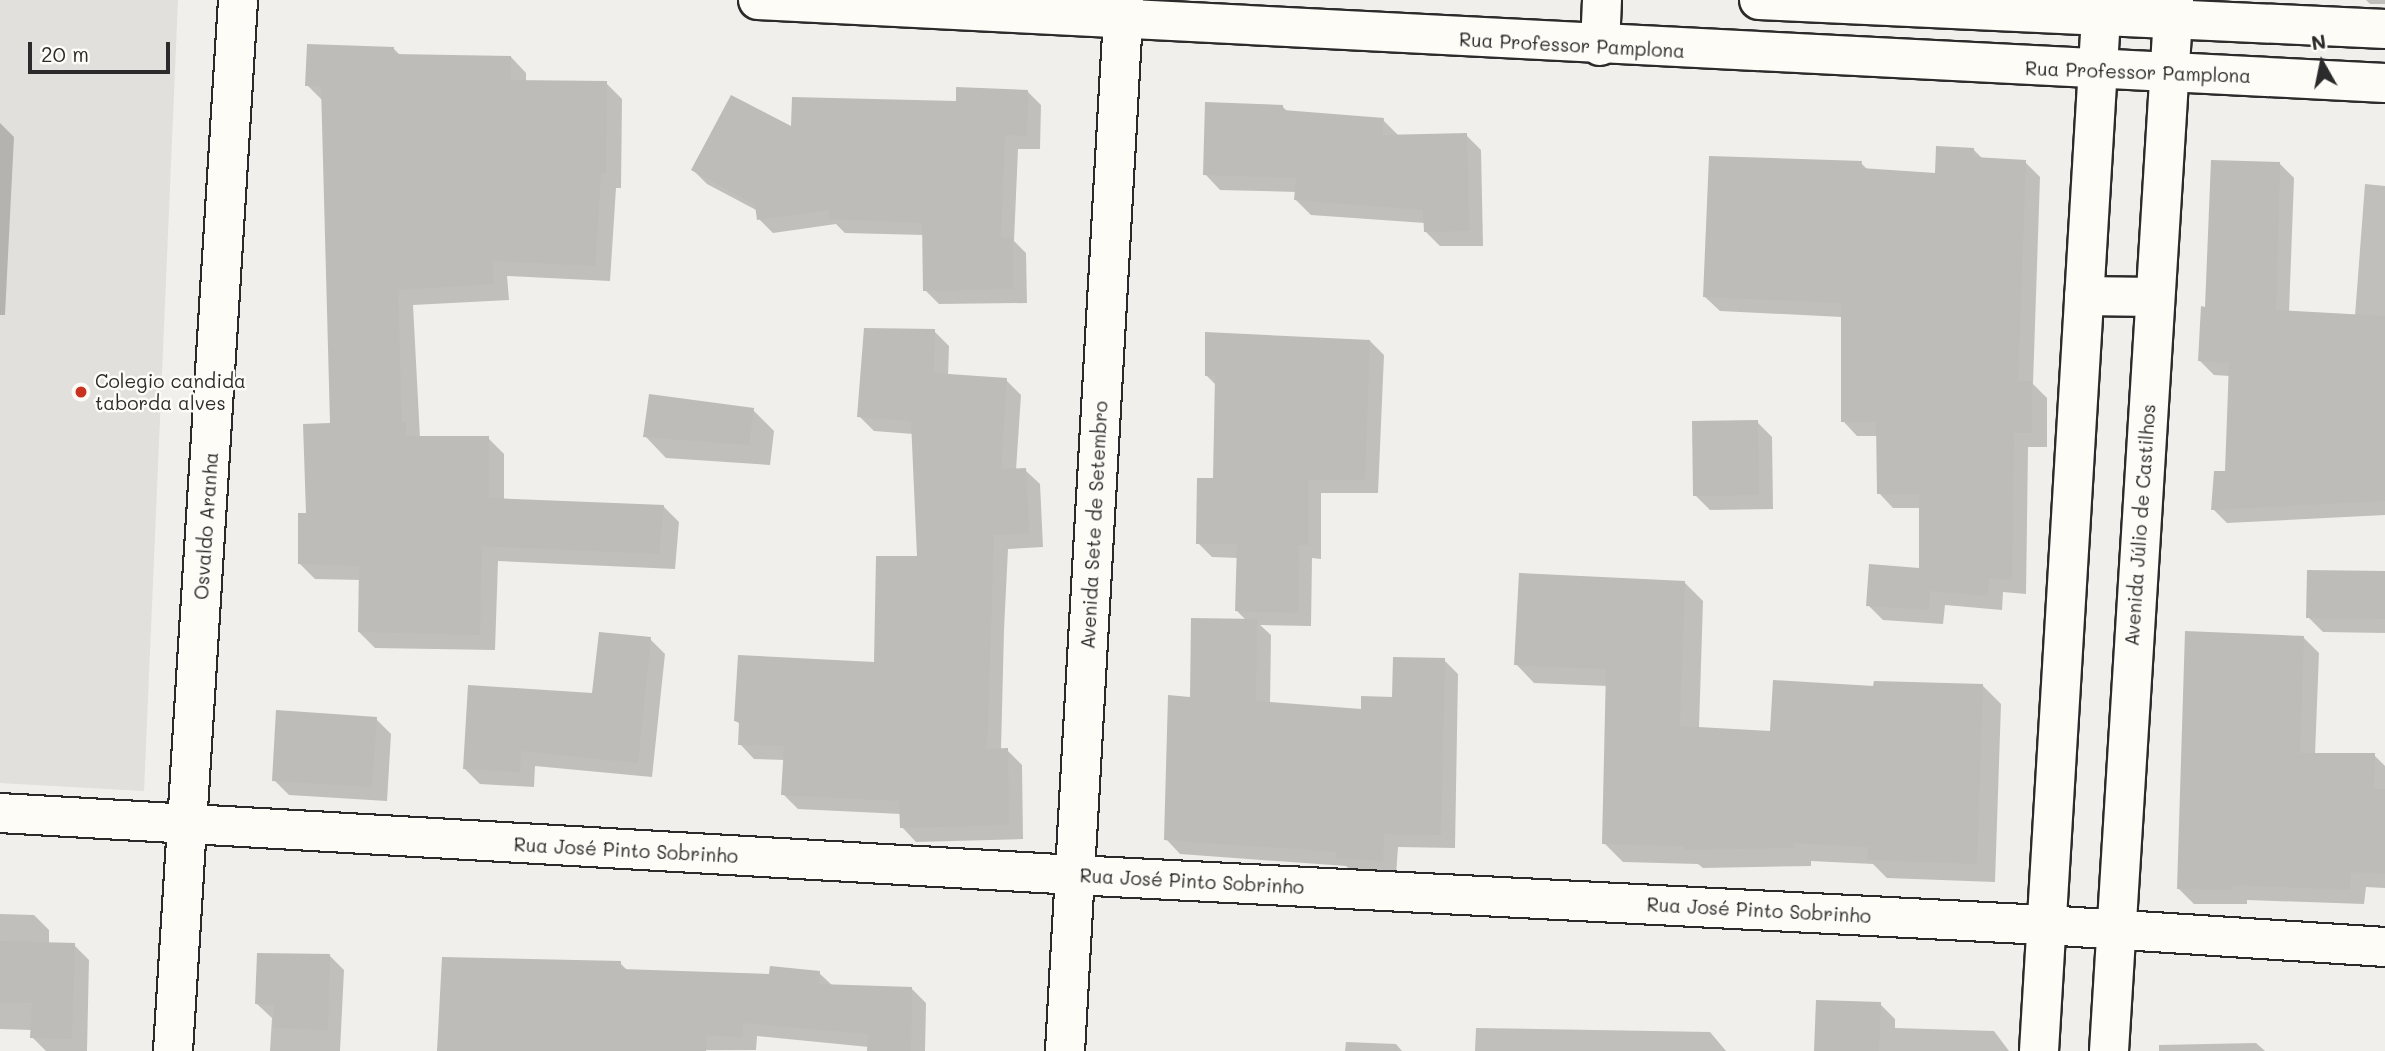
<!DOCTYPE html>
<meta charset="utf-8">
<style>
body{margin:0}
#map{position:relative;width:2385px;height:1051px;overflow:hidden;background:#f0efeb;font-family:Mali,sans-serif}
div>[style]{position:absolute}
.built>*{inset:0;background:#e1e0dc}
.shadow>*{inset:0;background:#0003}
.building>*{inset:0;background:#bdbcb8}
.roads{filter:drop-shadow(2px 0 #2b2b2b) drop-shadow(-2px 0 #2b2b2b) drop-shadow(0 2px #2b2b2b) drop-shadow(0 -2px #2b2b2b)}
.minor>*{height:38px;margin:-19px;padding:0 19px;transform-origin:19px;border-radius:19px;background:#fdfcf7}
.tertiary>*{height:38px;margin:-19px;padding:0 19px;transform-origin:19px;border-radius:19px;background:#fdfcf7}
.dots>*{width:19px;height:19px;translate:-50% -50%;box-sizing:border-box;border:4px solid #fdfcf7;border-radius:50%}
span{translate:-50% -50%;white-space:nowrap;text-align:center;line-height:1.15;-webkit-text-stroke:5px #fdfcf7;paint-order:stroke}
.street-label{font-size:19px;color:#2b2b2b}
.poi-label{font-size:19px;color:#2b2b2b}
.left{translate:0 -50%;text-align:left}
.north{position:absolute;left:2287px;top:28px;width:70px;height:70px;-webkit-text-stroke:5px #fdfcf7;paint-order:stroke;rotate:351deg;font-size:19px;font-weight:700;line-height:28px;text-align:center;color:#2b2b2b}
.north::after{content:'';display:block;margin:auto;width:24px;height:32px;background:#2b2b2b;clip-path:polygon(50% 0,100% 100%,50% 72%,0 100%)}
.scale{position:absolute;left:28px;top:42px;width:142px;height:32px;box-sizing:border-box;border:4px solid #2b2b2b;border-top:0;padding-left:9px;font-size:21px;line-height:24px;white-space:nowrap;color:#2b2b2b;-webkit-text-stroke:5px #fdfcf7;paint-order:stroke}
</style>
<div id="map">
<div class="built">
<div style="clip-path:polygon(0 0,178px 0,144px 791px,0 783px)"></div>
</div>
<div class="shadow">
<div style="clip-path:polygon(2366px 0,2385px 0,2385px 4px,2370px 4px)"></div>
<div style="clip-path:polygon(393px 48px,401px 56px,511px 57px,526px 73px,526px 82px,606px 83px,622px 99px,621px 188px,616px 188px,610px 281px,507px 276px,509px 300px,413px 305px,420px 438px,488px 438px,504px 454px,504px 500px,663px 506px,679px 522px,675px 569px,498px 561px,495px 650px,375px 648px,359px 632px,361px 580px,315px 579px,299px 563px,332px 425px,323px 101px,307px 85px)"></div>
<div style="clip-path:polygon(1027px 91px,1041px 105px,1040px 149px,1018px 149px,1014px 241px,1026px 253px,1027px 303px,939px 304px,925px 290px,924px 235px,845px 233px,836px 224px,773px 233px,759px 219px,758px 211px,707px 184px,693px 170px,793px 129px)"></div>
<div style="clip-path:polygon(1282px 106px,1288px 112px,1383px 120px,1398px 135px,1466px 135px,1481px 150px,1483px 246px,1440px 246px,1425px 231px,1425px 223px,1311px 215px,1296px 200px,1297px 192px,1220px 190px,1205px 174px)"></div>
<div style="clip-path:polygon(0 123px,14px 137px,5px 315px,0 315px)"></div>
<div style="clip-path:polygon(1974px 150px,1984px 160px,2025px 162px,2040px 177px,2033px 384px,2047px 398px,2047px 447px,2028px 447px,2026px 594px,2003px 592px,2002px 610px,1945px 605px,1943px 624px,1883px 620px,1868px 605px,1921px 570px,1921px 508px,1893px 508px,1879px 493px,1878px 436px,1857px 436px,1843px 421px,1842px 317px,1720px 311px,1705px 297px,1861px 163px,1868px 170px,1936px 175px)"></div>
<div style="clip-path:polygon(2280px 164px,2294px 178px,2289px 313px,2355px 316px,2365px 184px,2385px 186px,2385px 515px,2227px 523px,2213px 509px,2227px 473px,2230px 376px,2214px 375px,2200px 361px,2207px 308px)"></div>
<div style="clip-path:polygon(934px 331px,949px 346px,948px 376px,1006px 380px,1021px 395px,1016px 470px,1025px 470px,1040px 484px,1043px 547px,1008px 549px,1004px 630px,1001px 750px,1007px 750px,1022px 765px,1023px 839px,916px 842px,902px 827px,901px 814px,798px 809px,783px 794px,785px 760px,754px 759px,740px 744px,741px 725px,736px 721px,875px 664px,919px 558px,913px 434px,874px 431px,859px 416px)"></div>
<div style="clip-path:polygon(1370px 341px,1384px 355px,1378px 493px,1321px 493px,1321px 559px,1312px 558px,1311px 626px,1260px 625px,1271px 635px,1270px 704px,1363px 711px,1394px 699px,1444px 660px,1458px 674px,1455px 848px,1398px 847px,1396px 875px,1353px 872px,1346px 866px,1180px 854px,1166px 839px,1192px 698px,1247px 621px,1237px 611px,1238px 558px,1212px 557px,1198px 543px,1214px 480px,1216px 385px,1206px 375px)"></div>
<div style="clip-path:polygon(753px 410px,774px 431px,770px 465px,666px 458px,645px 436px)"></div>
<div style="clip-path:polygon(1757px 422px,1772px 437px,1773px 509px,1710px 510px,1695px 495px)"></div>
<div style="clip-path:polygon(2385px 573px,2385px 633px,2323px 632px,2308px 617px)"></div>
<div style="clip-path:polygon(1684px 582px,1703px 601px,1699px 728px,1772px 733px,1875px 688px,1983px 686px,2001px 704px,1995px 882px,1887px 878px,1873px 864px,1811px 861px,1811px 866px,1703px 868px,1698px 864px,1623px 862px,1604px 843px,1608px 686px,1534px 683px,1516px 664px)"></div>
<div style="clip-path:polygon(2304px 638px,2319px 653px,2315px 755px,2374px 755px,2385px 766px,2385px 888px,2366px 887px,2364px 904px,2247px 900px,2247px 904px,2194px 904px,2179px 889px)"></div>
<div style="clip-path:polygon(650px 639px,665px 654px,652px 777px,535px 766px,534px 787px,480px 784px,465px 769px,594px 695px)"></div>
<div style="clip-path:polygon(376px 719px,391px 734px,387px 801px,289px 795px,274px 780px)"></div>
<div style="clip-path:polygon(0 914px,34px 915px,49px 930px,49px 944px,74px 945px,89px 960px,87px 1051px,46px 1051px,32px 1037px,32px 1030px,0 1029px)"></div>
<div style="clip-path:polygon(329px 955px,344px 970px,340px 1051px,270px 1051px,272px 1018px,257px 1004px)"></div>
<div style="clip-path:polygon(620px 963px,628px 971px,770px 976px,819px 973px,833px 986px,911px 988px,926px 1003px,925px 1051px,869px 1051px,869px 1047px,757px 1036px,756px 1050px,439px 1051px)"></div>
<div style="clip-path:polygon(1880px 1004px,1895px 1019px,1895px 1028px,1994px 1031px,2009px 1051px,1816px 1051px)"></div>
<div style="clip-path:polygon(1476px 1028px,1710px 1032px,1726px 1051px,1475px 1051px)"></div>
<div style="clip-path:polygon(1346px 1042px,1396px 1044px,1402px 1051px,1345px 1051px)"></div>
<div style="clip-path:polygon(2256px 1043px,2265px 1051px,2159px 1051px,2159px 1045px)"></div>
</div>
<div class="building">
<div style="clip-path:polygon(307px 44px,394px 47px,394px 54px,511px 56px,511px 80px,607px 81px,606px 173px,601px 173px,595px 266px,492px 261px,494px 284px,398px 290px,402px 422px,406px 422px,406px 436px,489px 436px,489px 498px,664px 505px,659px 554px,482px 546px,480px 635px,358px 632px,359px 566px,298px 564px,298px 513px,306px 513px,303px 424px,330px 423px,321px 86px,305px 86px)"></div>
<div style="clip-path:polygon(956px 87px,1028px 90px,1027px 136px,1005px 135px,1001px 237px,1013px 237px,1013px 289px,923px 291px,922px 223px,829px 219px,829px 210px,757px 220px,755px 205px,691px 170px,731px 95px,791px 126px,792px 97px,956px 101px)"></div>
<div style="clip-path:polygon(1205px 102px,1283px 105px,1283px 110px,1384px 118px,1382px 135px,1467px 133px,1469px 231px,1424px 232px,1423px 210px,1294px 200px,1296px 178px,1203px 175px)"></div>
<div style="clip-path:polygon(1936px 146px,1974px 148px,1974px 157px,2026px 160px,2018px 381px,2032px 381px,2032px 433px,2014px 433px,2012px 580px,1989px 578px,1988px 596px,1930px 591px,1929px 610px,1866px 606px,1869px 564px,1919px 568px,1919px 494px,1877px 494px,1876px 422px,1841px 422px,1841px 303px,1703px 297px,1709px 156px,1862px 161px,1861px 168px,1935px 173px)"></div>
<div style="clip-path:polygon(2211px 160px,2280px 162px,2276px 310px,2385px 316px,2385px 501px,2211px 510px,2214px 471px,2225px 471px,2229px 363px,2198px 361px,2201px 306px,2205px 307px)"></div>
<div style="clip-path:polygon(864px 328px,935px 329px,934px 373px,1007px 378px,1001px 469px,1026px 468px,1029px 533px,994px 535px,987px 749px,1008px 748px,1009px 825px,900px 828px,899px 801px,781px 795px,784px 746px,738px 745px,739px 722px,734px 721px,738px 655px,874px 662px,876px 556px,917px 556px,911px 421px,857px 417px)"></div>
<div style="clip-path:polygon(1205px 332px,1370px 340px,1365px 480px,1308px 480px,1308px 545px,1299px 545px,1298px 613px,1235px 611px,1237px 544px,1196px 544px,1197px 478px,1213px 478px,1215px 376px,1205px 376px)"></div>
<div style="clip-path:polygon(649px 394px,754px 408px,749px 445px,643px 437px)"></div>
<div style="clip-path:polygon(1758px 420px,1759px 495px,1693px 496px,1692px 421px)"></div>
<div style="clip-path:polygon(2307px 570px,2385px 571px,2385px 619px,2306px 618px)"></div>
<div style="clip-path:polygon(1519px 573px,1685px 581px,1680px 726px,1770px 731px,1773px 680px,1873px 686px,1874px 681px,1983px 684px,1977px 864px,1867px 860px,1868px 847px,1794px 843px,1793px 848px,1683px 850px,1683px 846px,1602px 844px,1606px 669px,1514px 665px)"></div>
<div style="clip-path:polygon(1191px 618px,1257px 619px,1256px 701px,1361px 709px,1361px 696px,1392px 697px,1393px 657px,1445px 658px,1441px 835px,1384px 834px,1383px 861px,1336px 858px,1337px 852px,1164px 840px,1168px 695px,1190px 697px)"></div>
<div style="clip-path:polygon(2185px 631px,2304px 636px,2300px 753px,2375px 753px,2374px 789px,2385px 789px,2385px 874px,2351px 872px,2350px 890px,2233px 885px,2233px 890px,2177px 889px)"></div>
<div style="clip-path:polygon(599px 632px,651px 637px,638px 763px,521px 751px,520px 772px,463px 769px,468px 685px,592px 693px)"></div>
<div style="clip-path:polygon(276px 710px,377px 717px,372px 787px,272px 781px)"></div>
<div style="clip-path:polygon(0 941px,75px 943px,72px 1039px,30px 1038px,32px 1003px,0 1002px)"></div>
<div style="clip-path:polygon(257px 953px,330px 954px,328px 1030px,273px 1028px,274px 1005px,255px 1004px)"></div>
<div style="clip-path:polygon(442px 957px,621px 961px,621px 969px,769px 974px,770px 966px,820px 971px,819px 984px,912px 987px,911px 1051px,867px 1051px,868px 1034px,743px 1023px,743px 1037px,707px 1035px,706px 1051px,437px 1051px)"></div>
<div style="clip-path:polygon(1816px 1000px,1881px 1002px,1879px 1051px,1814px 1051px)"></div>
</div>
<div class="roads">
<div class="minor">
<div style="left:758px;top:0;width:1629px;rotate:2.92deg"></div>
<div style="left:1759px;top:0;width:627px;rotate:2.65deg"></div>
<div style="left:1600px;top:46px;width:46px;rotate:-87.5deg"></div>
<div style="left:0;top:813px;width:1076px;rotate:3.3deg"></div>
<div style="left:1074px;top:875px;width:972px;rotate:2.95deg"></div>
<div style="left:2045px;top:925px;width:341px;rotate:3.7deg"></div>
<div style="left:173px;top:1051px;width:1053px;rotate:-86.46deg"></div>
<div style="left:1065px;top:1051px;width:1053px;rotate:-86.79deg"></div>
</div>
<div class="tertiary">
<div style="left:2084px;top:296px;width:70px;rotate:0.8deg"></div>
<div style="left:2039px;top:1051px;width:1053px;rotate:-86.57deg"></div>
<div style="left:2109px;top:1051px;width:1053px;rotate:-86.46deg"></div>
</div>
</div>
<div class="dots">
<div style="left:81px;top:392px;background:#c8321e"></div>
</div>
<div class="street-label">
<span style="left:1572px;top:45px;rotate:3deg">Rua Professor Pamplona</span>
<span style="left:2138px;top:72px;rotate:2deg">Rua Professor Pamplona</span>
<span style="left:1094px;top:525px;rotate:-87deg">Avenida Sete de Setembro</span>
<span style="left:2140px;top:525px;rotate:-86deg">Avenida Júlio de Castilhos</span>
<span style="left:206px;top:526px;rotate:-86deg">Osvaldo Aranha</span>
<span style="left:626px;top:850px;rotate:3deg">Rua José Pinto Sobrinho</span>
<span style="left:1192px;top:881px;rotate:3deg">Rua José Pinto Sobrinho</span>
<span style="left:1759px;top:910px;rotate:3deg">Rua José Pinto Sobrinho</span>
</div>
<div class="poi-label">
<span class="left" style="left:95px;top:392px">Colegio candida<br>taborda alves</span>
</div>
<div class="north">N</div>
<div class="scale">20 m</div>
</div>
